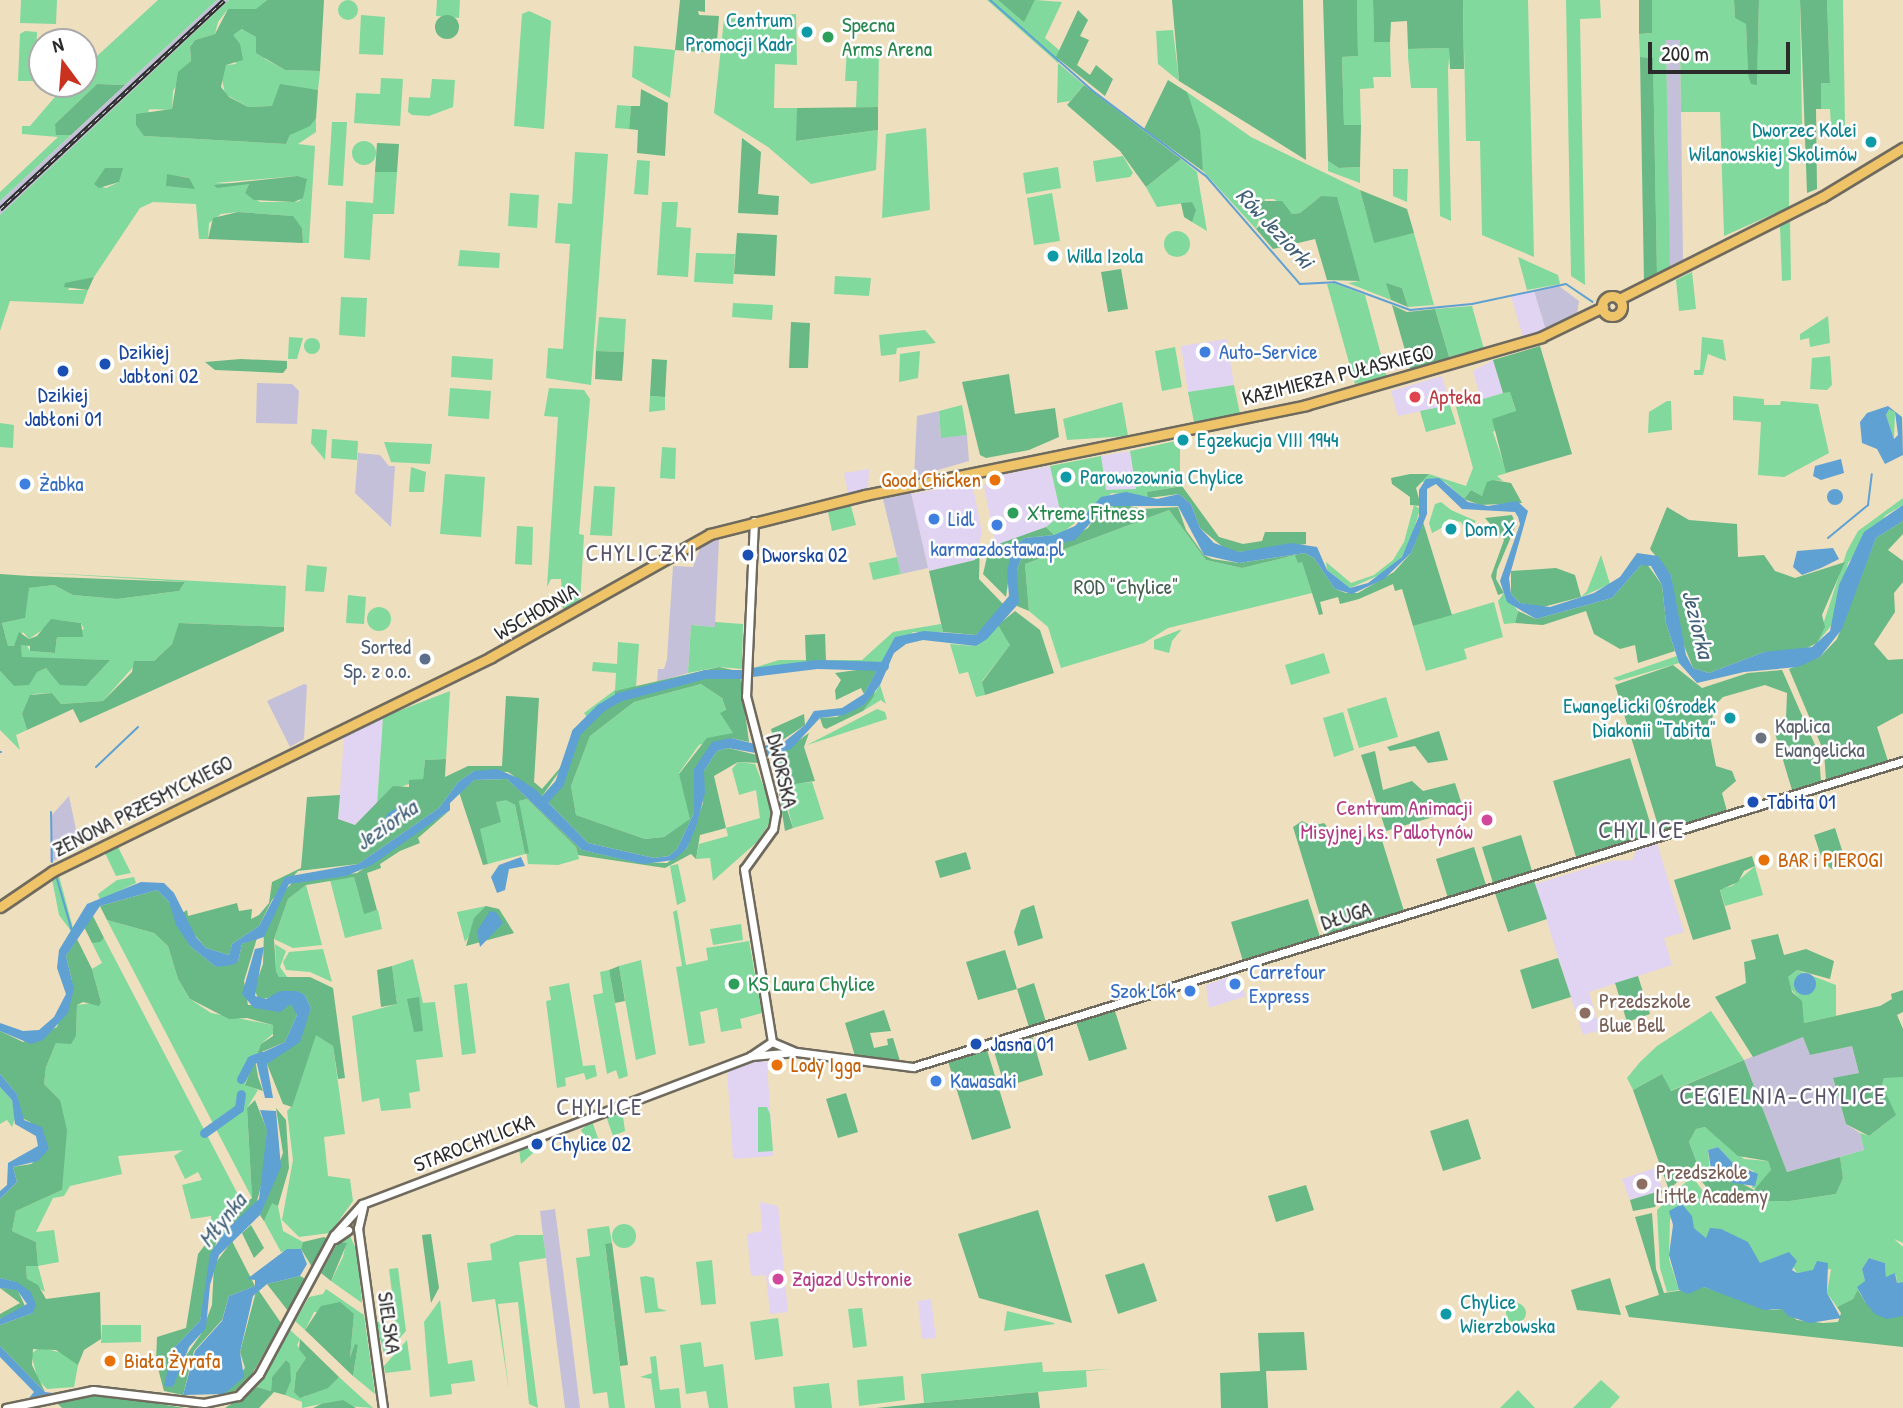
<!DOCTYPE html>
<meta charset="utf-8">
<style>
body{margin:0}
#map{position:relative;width:1903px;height:1408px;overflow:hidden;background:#eedfbe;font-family:"Patrick Hand",sans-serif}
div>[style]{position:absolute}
.built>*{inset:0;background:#e1d4f3}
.industrial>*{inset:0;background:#c5c0da}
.green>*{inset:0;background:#81d99e}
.round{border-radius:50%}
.forest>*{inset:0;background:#68b985}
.water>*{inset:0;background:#5fa1d3}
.stream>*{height:2px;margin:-1px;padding:0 1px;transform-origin:1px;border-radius:1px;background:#5fa1d3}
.river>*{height:9px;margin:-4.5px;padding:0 4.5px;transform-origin:4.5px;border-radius:4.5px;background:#5fa1d3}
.roads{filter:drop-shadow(2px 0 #6f6a5e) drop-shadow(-2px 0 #6f6a5e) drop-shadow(0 2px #6f6a5e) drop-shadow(0 -2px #6f6a5e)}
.minor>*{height:7px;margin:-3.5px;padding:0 3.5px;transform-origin:3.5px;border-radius:3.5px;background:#fff}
.major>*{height:9px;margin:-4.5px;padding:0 4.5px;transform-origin:4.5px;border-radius:4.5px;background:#efc469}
.major>.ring{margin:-4.5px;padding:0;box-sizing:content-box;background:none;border:9px solid #efc469;border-radius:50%}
.rail>*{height:4.5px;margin-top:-2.25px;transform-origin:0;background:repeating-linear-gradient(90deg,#fff 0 5px,#2b2b2b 0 10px);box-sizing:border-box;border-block:2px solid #2b2b2b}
.dots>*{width:19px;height:19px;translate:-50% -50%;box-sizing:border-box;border:4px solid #fff;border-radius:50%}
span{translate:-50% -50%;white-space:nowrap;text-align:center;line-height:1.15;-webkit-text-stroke:5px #fff;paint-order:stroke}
.culture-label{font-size:21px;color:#0d838f}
.right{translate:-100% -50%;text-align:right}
.left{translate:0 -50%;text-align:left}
.leisure-label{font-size:21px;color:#27864d}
.transit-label{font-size:21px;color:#164399}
.shop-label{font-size:21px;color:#366cbe}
.street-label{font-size:21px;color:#2b2b2b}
.health-label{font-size:21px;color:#be3a42}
.food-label{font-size:21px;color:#c56008}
.park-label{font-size:21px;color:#455f4e}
.service-label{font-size:21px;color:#4e5e75}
.worship-label{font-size:21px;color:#5b616d}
.hotel-label{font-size:21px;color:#b23c85}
.education-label{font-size:21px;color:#785e54}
.water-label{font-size:23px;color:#426077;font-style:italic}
.quarter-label{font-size:24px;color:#585468;letter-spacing:2px}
.north{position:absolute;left:28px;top:28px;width:70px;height:70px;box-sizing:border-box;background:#fff;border:2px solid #aaa;border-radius:50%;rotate:344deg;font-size:19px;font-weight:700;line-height:28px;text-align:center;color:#2b2b2b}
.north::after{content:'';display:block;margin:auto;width:24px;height:32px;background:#c8321e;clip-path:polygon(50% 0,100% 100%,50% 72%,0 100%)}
.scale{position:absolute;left:1648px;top:42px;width:142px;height:32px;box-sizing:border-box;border:4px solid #2b2b2b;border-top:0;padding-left:9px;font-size:21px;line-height:24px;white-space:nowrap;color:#2b2b2b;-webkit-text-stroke:5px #fff;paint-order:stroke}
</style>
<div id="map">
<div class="built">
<div style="clip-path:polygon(1534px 291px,1546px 330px,1523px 337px,1511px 296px)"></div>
<div style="clip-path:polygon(1227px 339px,1234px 385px,1188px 392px,1181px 346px)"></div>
<div style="clip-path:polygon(1493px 360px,1503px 393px,1481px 400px,1473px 371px)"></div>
<div style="clip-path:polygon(1442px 376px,1450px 405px,1398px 416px,1391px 391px)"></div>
<div style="clip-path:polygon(1130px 451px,1136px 489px,1106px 491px,1101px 456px)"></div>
<div style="clip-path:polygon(1050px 466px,1061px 515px,1046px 527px,996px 546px,984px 486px,988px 477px)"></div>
<div style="clip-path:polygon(869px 469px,868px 488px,848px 493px,844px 473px)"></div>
<div style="clip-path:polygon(972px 483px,982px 532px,975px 560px,929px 571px,911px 494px)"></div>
<div style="clip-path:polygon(383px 717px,377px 805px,355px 825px,338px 819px,344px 737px)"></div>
<div style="clip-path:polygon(1657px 843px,1684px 932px,1664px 938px,1672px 965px,1589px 992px,1600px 1030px,1583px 1035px,1535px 884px,1612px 861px,1632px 860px,1638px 848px)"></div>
<div style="clip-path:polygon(1236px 974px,1246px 996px,1209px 1008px,1206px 985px)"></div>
<div style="clip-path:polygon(758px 1059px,767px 1062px,773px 1156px,733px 1159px,727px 1070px)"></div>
<div style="clip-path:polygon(1655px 1168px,1663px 1190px,1630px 1200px,1622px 1179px)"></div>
<div style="clip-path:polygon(760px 1202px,778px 1206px,788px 1312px,770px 1314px,766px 1275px,751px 1276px,747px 1234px,762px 1231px)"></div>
<div style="clip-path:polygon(931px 1299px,936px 1338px,922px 1339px,918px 1301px)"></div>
</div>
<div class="industrial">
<div style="clip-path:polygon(217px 0,229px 0,0 215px,0 201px)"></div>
<div style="clip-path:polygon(1666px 40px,1680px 40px,1681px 112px,1683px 260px,1669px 267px)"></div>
<div style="clip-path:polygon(1559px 286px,1579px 301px,1577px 314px,1546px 330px,1534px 291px)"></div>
<div style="clip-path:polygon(257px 383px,292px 384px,299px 391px,297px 424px,256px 423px)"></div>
<div style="clip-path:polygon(939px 411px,941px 437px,967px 435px,969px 461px,914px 477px,917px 416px)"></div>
<div style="clip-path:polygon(358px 453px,380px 455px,389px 466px,395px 466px,391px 527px,355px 493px)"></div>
<div style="clip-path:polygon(911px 493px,928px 568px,901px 574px,883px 499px)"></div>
<div style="clip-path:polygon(719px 539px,715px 627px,691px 625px,688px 673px,657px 682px,658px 669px,664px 669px,667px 659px,673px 566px,693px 567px,700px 548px)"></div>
<div style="clip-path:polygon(304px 684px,307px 685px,304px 739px,290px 747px,267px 701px)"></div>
<div style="clip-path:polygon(69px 796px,80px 849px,50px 862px,51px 816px)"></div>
<div style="clip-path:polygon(1803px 1037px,1810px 1055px,1852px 1046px,1859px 1073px,1833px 1079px,1846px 1124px,1860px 1133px,1864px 1150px,1787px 1172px,1744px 1060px)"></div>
<div style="clip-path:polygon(555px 1209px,571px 1333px,580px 1408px,565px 1408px,540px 1211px)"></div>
</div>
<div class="green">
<div class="round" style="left:338px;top:0;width:20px;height:20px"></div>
<div style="clip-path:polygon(21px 0,57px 0,56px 24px,20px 23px)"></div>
<div style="clip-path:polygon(158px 0,217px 0,125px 85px,97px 84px,55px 124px,57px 135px,71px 135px,0 201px,0 192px,58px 137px,22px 134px,22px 126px,30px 126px,66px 84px,84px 84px,84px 68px)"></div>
<div style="clip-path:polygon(evenodd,229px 0,267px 0,257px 9px,228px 9px,218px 22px,215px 34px,195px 40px,190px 47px,191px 61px,173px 91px,172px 110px,149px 109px,144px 136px,286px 144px,290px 135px,316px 118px,316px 132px,298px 144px,315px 146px,309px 243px,303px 243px,302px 228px,292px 216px,238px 212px,221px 214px,209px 223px,208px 239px,199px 239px,196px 204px,153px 202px,140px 208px,94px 277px,73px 282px,68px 290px,88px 290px,83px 304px,10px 301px,0 331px,0 215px,229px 0,106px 168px,119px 182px,106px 188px,94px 184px,106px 168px,229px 0,167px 175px,185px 177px,189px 178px,184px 187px,167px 186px,167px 175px,229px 0,297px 176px,300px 201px,294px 202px,260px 202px,245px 193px,249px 184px,214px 183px,297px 176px)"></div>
<div style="clip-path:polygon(437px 0,460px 0,459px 18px,436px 16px)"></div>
<div style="clip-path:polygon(987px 0,998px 0,1024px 21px,1035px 0,1062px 2px,1045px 38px,1059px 50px,1058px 63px,1084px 85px,1070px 101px,1057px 103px,1058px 63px)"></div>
<div style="clip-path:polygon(1357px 0,1373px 0,1374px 42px,1390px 42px,1391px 77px,1373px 77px,1374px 88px,1360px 89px,1361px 125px,1344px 125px,1342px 57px,1358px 56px)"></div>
<div style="clip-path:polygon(1463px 0,1528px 0,1534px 257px,1482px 235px,1480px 141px,1466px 141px)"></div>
<div style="clip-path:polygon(1566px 0,1600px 0,1601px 18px,1580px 19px,1585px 285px,1571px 276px)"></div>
<div style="clip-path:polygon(1652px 0,1734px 0,1735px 18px,1746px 23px,1748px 75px,1757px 85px,1759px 0,1800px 0,1802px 126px,1789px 127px,1789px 207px,1724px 236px,1720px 112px,1681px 112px,1680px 40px,1666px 40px,1670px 269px,1657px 275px,1653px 58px,1640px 57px,1639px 34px,1652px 33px)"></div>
<div style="clip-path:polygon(1827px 0,1843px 0,1845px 126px,1831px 126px,1830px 109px,1821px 109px,1821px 83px,1830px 82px)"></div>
<div style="clip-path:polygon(529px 11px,551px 21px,544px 129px,514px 126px,522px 14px)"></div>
<div style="clip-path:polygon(796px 14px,797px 65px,775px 64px,774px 108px,797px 108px,797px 141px,878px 130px,876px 170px,811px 184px,768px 147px,714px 113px,724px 19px)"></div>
<div style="clip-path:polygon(361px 15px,385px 17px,383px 55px,359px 54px)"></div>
<div style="clip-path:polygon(243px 29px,256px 37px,265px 59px,285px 70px,320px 71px,318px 90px,290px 88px,272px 106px,248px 107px,225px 94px,221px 74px,226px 65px,236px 64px,232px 35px)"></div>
<div style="clip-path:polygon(1173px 30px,1179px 81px,1158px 64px,1156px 31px)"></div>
<div style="clip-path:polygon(25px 31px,37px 32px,35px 81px,18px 81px,20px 34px)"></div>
<div style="clip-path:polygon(634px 46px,675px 50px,670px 98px,632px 77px)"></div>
<div style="clip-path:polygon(1450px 48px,1448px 70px,1451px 221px,1440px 216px,1437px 88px,1411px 88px,1408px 57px,1408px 49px)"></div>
<div style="clip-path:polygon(847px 49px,879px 51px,878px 107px,856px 107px,857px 81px,845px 81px)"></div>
<div style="clip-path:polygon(381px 78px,403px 79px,400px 126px,354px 123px,356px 93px,380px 94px)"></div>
<div style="clip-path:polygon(432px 79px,455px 80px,453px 107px,429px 116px,412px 115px,408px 112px,409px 97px,430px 98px)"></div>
<div style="clip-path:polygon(1187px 92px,1251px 137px,1360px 190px,1374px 242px,1414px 233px,1434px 305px,1408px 307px,1402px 288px,1387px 284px,1391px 300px,1348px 283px,1360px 281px,1330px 198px,1321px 196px,1300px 213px,1292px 214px,1274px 199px,1265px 199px,1256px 229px,1203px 171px)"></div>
<div style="clip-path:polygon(617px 105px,631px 106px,629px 129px,615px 128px)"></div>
<div style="clip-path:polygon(332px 122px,347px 122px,343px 186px,328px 185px)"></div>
<div style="clip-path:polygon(926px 128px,930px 210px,882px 218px,886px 134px)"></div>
<div class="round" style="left:352px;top:141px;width:24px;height:24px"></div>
<div style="clip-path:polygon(575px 152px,608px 154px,591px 385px,546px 378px,548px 348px,563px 349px,570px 244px,555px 243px,558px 203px,572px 204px)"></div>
<div style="clip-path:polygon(1123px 156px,1133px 173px,1130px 177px,1096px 182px,1093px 161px)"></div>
<div style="clip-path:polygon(1181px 159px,1197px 172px,1207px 231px,1192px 222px,1192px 202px,1157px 207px,1146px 187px)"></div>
<div style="clip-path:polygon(637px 160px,650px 161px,648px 195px,634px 194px)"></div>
<div style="clip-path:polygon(1328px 161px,1339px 168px,1360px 167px,1360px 183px,1328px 171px)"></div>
<div style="clip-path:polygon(1058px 167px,1061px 188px,1026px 194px,1023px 173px)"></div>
<div style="clip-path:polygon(1393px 169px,1408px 169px,1407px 202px,1393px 196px)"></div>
<div style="clip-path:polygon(375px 172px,397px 172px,394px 214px,373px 214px,370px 260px,344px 258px,346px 201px,373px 203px)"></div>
<div style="clip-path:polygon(510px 193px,539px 195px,537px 228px,508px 226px)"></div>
<div style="clip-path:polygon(1052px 193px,1060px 241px,1034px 245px,1027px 198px)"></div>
<div style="clip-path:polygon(662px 202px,678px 202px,676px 227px,691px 228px,688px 277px,657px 275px)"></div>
<div style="clip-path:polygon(1790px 220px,1791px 280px,1782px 281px,1780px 226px)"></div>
<div class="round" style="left:1164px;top:231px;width:26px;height:26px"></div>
<div style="clip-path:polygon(460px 250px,500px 253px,499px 268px,458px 266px)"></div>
<div style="clip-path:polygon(696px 253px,735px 254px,733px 284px,694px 282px)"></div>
<div style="clip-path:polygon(1518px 257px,1558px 275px,1560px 284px,1527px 290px)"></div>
<div style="clip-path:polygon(1692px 272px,1696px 309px,1679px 311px,1676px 280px)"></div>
<div style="clip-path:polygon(835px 276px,871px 278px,869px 296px,834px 294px)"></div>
<div style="clip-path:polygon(1334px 283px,1365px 295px,1387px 377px,1355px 384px,1327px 284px)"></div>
<div style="clip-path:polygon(341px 297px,367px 298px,365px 337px,339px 335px)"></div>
<div style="clip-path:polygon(733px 303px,773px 305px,772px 320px,732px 317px)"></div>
<div style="clip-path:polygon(1472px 306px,1484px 349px,1450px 360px,1435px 309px)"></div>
<div style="clip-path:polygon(1828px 316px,1830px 343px,1810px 347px,1809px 338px,1800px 340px,1800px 334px)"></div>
<div style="clip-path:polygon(599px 317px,626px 319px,624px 352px,596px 351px)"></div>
<div style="clip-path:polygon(925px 330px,936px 343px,897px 348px,896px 354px,881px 356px,879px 335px)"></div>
<div style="clip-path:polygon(289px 337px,303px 338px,297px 359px,288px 359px)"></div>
<div style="clip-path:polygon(1702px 337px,1723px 340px,1726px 361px,1708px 354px,1703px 375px,1694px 375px,1694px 370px,1700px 370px)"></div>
<div class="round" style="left:304px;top:338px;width:16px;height:16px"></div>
<div style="clip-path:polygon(1175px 347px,1182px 387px,1162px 391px,1155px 351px)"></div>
<div style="clip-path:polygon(920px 351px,918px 378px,899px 382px,900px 354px)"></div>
<div style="clip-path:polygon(452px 356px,493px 359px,492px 380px,451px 377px)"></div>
<div style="clip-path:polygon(1830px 356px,1832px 385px,1827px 390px,1810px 389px,1812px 358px)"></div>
<div style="clip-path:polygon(1234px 385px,1240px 414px,1194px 422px,1188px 392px)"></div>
<div style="clip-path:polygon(450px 388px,491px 391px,489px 419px,448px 416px)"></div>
<div style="clip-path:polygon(549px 388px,584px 390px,590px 399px,579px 534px,584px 535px,580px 603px,563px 611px,561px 579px,551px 579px,547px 587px,558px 417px,544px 416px)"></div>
<div style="clip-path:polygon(1510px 391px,1516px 412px,1493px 432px,1507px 473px,1497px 476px,1503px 481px,1493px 480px,1482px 496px,1471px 490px,1464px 499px,1445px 482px,1422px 482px,1416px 488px,1429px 474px,1466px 486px,1473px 468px,1456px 407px)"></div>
<div style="clip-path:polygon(650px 396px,665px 397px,665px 410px,649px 412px)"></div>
<div style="clip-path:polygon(1733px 396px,1764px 399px,1764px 405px,1780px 405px,1781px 401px,1818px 404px,1829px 453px,1784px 477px,1758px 475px,1761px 422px,1733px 420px)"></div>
<div style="clip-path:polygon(1667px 401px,1671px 401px,1672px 430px,1648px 433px,1649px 412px)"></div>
<div style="clip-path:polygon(1122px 402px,1128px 436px,1067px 440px,1063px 419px)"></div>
<div style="clip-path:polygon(962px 405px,967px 435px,941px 438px,939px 411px)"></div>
<div style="clip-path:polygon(1450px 405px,1456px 424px,1426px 432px,1420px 411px)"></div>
<div style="clip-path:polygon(1889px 408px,1895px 412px,1894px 439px,1886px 415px)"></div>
<div style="clip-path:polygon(0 423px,14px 425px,13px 448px,0 447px)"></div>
<div style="clip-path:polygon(312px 429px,327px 430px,325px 460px,311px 443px)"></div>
<div style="clip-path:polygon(332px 439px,358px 441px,357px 460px,331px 458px)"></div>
<div style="clip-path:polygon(1180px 440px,1180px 486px,1148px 492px,1148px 498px,1112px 493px,1061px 534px,1054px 535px,1046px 527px,1061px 515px,1050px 466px,1101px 456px,1106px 490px,1136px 489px,1130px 451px)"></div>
<div style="clip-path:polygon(384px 442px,432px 444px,430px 464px,391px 462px)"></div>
<div style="clip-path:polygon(662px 447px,676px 448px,675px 479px,660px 478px)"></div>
<div style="clip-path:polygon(411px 467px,426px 472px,424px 492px,409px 492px)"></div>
<div style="clip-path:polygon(445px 474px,485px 477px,481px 537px,440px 534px)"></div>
<div style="clip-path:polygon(594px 486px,615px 487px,612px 536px,590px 535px)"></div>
<div style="clip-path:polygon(1903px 498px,1903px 505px,1886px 515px,1848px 563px,1834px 622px,1817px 643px,1847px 551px,1858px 531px)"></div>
<div style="clip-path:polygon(1441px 502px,1451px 510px,1476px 521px,1467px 532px,1461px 522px,1448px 519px,1447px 525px,1432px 533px,1429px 523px,1435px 504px)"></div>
<div style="clip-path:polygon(1414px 505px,1420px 509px,1411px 539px,1402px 557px,1384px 573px,1350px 588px,1327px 570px,1326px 562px,1351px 583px,1374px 575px,1393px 560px,1404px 542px)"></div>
<div style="clip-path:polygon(851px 506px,856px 525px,832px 531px,828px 512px)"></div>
<div style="clip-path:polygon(1169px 510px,1206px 560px,1242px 568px,1295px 555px,1302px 561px,1312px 593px,1168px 628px,1144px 643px,1061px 668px,1048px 627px,1029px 611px,1025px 564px)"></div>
<div style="clip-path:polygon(517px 526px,533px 527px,532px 565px,515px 564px)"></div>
<div style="clip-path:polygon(1601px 555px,1610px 584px,1581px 597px,1587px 591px)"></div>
<div style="clip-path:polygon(897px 557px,901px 574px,873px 580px,869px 563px)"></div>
<div style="clip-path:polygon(307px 565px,327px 567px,324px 592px,305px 591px)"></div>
<div style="clip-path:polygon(29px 572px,286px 586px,284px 627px,180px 623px,172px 644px,154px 661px,134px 666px,103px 701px,61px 704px,52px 693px,33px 694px,22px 714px,27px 730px,16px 735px,20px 750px,0 730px,0 671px,14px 686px,29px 684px,36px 672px,46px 668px,56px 679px,90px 682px,109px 660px,22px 658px,21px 645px,26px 644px,30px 651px,55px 653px,57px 637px,84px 629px,81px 623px,57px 620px,29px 639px,23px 632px,14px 646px,8px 646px,2px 623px,24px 618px,28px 588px,54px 585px,73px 595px,117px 599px,179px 591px,185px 582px)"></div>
<div style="clip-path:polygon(1504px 593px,1518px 611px,1515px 623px,1504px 624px,1498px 601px)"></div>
<div style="clip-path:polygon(348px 595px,366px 597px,364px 624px,346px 623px)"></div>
<div style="clip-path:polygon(1494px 602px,1503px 637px,1464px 649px,1467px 659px,1426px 671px,1413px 626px)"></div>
<div class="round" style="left:367px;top:607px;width:24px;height:24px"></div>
<div style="clip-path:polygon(715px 622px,743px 624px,742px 669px,719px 667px,688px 673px,691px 625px,715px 627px)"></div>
<div style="clip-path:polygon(941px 624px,943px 632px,913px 632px,879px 667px,791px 669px,751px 676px,750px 669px,779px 660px,862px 660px,893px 632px)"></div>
<div style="clip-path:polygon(998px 625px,1011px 644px,982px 681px,985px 695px,976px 697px,968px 672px,959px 674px,950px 644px,976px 646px)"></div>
<div style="clip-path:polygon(1182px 629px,1172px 641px,1169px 653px,1154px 649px,1154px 640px)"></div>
<div style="clip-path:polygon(618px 642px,639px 644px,636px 687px,615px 691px,615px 696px,701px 674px,742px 672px,742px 676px,701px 679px,630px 696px,602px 710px,580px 733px,563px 781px,547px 801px,542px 796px,557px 779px,576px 728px,587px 717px,584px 713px,615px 690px,616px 673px,592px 671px,593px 662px,617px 664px)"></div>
<div style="clip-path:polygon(1324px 653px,1330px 673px,1291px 685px,1285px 665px)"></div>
<div style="clip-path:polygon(1677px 656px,1679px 663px,1618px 681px,1613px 678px)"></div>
<div style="clip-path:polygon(701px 684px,722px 698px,726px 711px,721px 713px,734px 734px,699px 745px,679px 773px,691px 819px,664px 837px,645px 839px,576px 815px,571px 786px,590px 736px,634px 702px)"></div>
<div style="clip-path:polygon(880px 685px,886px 704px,881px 700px,863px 711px)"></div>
<div style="clip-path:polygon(450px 691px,446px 759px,425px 760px,423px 779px,392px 790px,377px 805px,383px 717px)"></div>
<div style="clip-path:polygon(1386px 697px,1398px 737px,1359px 748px,1347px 709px)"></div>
<div style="clip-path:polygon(877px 709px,885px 712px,887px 719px,807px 745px)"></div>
<div style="clip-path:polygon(1343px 712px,1354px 750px,1334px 757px,1323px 718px)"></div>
<div style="clip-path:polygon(738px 762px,755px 764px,771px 806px,771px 821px,757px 842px,713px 881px,710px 858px,696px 859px,699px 844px,728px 836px,726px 828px,760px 818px,756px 790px,739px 795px,732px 769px)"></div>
<div style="clip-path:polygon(812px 782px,824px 819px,793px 828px,782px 785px)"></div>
<div style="clip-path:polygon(506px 799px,515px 805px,525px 854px,488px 864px,479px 829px,500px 822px,496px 802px)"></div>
<div style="clip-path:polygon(527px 799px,576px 847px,579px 859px,558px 865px,528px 864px,519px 801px)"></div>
<div style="clip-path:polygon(118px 847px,131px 873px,116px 876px,105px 853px)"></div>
<div style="clip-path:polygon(678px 864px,686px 901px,677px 905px,670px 866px)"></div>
<div style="clip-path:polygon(1755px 866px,1763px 895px,1725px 906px,1720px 889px,1732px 886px)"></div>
<div style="clip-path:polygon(59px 876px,73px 928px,71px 931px,59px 915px,52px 879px)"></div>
<div style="clip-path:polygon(134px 877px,136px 883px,100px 900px,98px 894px,117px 880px)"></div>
<div style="clip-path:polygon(354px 877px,364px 913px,378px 910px,382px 929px,345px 938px,330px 880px)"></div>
<div style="clip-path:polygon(306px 885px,322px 945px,293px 948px,274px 939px,288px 899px)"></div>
<div style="clip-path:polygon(486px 906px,487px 909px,465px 942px,457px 912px)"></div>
<div style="clip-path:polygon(677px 910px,686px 965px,708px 960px,706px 948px,749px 941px,762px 1013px,740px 1019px,742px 1028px,721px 1032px,717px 1008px,700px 1012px,705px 1043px,689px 1046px,676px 967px,682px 966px,673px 912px)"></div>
<div style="clip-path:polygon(107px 920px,154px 933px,168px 946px,178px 979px,190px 999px,211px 1013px,273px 1025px,276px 1031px,261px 1044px,245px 1084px,258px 1090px,247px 1108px,252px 1198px)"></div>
<div style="clip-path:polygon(741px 924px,743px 940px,713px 945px,710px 929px)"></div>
<div style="clip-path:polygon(104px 938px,243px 1204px,221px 1220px,213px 1234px,211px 1216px,191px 1219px,182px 1185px,202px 1180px,198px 1172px,185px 1179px,174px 1156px,183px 1150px,118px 1156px,122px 1174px,70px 1186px,64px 1196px,53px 1198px,36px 1232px,54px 1230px,59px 1262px,38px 1266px,45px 1292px,27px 1280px,26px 1266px,38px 1266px,36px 1242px,12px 1231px,16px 1211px,62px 1190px,60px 1100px,44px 1084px,46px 1067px,56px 1043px,76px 1037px,77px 1005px,101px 1002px,92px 969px,102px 963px,92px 943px)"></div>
<div style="clip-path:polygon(275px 944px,286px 951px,280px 967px,287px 977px,279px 977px,276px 971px)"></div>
<div style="clip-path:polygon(323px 949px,332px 982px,310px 972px,286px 970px,283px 962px,289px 952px)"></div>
<div style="clip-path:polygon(413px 959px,423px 1003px,435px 1002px,443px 1057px,416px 1060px,420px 1091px,409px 1093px,411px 1108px,381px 1111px,379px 1098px,362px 1102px,352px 1016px,397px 1004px,392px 966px)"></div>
<div style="clip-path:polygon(641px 960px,656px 1054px,636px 1060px,619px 966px)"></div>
<div style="clip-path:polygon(609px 970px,628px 1076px,619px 1079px,616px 1070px,607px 1074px,593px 995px,603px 993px,600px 972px)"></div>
<div style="clip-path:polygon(1797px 970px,1836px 985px,1836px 1016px,1804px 1023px,1797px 996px,1788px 986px,1788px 977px)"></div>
<div style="clip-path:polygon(467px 983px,476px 1053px,462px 1055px,454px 985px)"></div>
<div style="clip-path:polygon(569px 983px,583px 1066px,595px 1065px,597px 1076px,586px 1080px,584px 1073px,565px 1078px,566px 1086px,557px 1088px,546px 1001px,551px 1000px,549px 987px)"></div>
<div style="clip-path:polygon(1711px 1011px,1744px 1060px,1670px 1091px,1662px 1074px,1633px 1090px,1627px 1078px,1640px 1062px,1657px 1046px)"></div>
<div style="clip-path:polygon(316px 1034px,333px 1046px,345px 1134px,324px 1137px,328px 1176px,350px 1179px,353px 1201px,330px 1233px,299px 1237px,282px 1220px,293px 1160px,287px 1111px,292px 1106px,307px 1051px)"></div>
<div style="clip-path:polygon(1896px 1074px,1903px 1077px,1903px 1243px,1894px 1239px,1903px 1247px,1903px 1282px,1897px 1283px,1896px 1274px,1886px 1277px,1885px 1263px,1869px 1258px,1862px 1269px,1865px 1281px,1853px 1299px,1837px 1307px,1827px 1293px,1831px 1269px,1797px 1273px,1784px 1254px,1780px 1260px,1760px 1263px,1726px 1232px,1706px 1238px,1694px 1228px,1683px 1206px,1670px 1219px,1669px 1259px,1679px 1290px,1667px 1292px,1660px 1268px,1657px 1210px,1687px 1181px,1694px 1179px,1711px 1202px,1726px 1206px,1728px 1201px,1790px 1201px,1836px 1194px,1843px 1178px,1840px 1157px,1864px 1150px,1860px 1133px,1869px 1136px,1891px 1119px,1882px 1085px,1884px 1078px)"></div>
<div style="clip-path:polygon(0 1087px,12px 1100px,15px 1119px,12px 1127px,7px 1120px,0 1124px)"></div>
<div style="clip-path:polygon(758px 1107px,767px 1107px,770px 1114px,773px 1151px,758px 1152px)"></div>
<div style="clip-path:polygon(622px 1109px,625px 1131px,613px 1136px,606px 1116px)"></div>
<div style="clip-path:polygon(592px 1121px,599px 1141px,591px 1146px,581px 1130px)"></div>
<div style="clip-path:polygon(1705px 1127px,1744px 1159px,1768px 1161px,1771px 1170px,1760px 1188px,1752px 1188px,1754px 1171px,1733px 1163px,1718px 1147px,1708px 1150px,1710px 1173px,1693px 1175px,1697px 1163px,1689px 1142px,1696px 1129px)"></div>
<div style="clip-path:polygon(550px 1139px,544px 1143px,521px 1164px,519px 1149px)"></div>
<div style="clip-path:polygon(272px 1202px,278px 1206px,283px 1231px,303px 1242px,301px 1249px,281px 1252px,264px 1221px)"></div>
<div class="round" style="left:612px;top:1224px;width:24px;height:24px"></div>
<div style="clip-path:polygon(609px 1226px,612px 1243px,605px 1245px,625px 1408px,609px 1408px,607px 1392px,593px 1394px,576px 1258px,590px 1256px,587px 1229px)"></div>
<div style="clip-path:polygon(516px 1235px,543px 1235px,546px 1258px,519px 1262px,538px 1408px,529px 1404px,518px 1302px,498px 1304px,509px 1391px,495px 1299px,472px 1302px,467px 1263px,492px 1260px,490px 1244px)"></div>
<div style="clip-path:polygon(343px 1236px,350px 1236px,357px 1251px,362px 1303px,331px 1281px,343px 1257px,346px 1243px,338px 1242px)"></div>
<div style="clip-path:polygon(712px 1260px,716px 1304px,701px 1305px,696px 1262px)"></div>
<div style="clip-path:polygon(398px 1268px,406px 1331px,398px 1340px,389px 1269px)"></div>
<div style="clip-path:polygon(646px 1276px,654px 1278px,658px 1308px,667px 1311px,645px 1313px,640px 1277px)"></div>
<div style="clip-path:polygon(326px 1289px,364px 1315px,375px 1394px,353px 1376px,358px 1345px,350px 1358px,354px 1314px,314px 1312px,305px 1330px,295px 1321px,309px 1297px,323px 1294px)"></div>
<div style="clip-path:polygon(440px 1300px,448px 1364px,472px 1360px,475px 1381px,451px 1384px,452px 1394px,430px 1397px,424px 1322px)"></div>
<div class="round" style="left:1506px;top:1303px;width:20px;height:20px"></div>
<div style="clip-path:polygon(862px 1308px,867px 1346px,853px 1348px,848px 1309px)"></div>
<div style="clip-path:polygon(1007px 1311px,1054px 1323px,1055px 1324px,1004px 1331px)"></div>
<div style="clip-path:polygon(778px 1318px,783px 1356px,755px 1360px,750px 1322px)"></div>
<div style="clip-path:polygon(386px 1321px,390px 1349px,384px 1354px,376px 1322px)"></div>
<div style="clip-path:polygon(102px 1325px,141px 1325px,141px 1342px,101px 1343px)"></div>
<div style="clip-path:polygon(290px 1330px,300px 1339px,297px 1345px,306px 1358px,296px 1373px,294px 1392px,304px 1397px,339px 1377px,373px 1408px,321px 1404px,302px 1408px,302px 1402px,285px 1395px,286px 1360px,272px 1377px,271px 1391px,257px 1387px)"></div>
<div style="clip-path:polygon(407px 1340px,411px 1370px,385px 1373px,384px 1366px)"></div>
<div style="clip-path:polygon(701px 1342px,704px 1367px,723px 1364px,728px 1408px,709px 1408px,706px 1391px,686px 1394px,680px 1345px)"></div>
<div style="clip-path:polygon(40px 1347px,69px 1355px,78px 1365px,74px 1387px,47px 1389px,38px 1380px,31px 1354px)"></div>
<div style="clip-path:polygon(656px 1356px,660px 1390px,679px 1388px,681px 1408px,655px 1408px,651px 1379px,640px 1377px,652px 1373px,650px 1357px)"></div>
<div style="clip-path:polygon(1042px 1362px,1043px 1372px,1111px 1369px,1086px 1371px,1087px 1387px,924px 1403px,921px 1374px)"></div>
<div style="clip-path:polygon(903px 1376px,905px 1400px,859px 1406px,857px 1380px)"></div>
<div style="clip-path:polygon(1601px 1380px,1620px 1397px,1610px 1408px,1573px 1408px)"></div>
<div style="clip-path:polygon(829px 1383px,832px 1408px,795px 1408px,793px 1387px)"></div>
<div style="clip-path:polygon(1518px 1390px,1535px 1408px,1500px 1408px)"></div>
</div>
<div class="forest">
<div style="clip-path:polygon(267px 0,324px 0,320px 71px,285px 70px,256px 53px,256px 37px,242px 29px,233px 35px,240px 44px,243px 60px,226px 65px,221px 87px,229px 97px,248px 107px,272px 106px,280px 84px,318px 90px,316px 118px,310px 126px,290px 135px,286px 144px,144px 136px,136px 125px,136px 114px,172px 109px,178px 72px,191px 61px,190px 47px,195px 40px,215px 34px,228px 9px,256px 9px)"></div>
<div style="clip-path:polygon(680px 0,705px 0,705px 12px,698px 11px,699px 15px,719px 16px,716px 53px,675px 50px)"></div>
<div style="clip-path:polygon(998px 0,1035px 0,1024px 22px)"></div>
<div style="clip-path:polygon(1172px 0,1303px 0,1306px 160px,1179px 81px)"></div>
<div style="clip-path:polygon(1323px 0,1357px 0,1358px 56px,1342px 57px,1344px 125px,1361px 125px,1360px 167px,1339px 168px,1328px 161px)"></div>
<div style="clip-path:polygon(1373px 0,1463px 0,1464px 69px,1450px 69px,1449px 48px,1408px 49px,1407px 21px,1391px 22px,1390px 42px,1374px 42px)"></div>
<div style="clip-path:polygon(1639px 0,1652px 0,1652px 33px,1639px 34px)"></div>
<div style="clip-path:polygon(1734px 0,1759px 0,1757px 85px,1751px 84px,1748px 75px,1746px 24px,1735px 18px)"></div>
<div style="clip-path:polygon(1800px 0,1827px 0,1830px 83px,1821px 83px,1821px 109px,1816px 109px,1817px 189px,1807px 193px)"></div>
<div style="clip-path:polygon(1078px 10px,1088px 20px,1080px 36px,1089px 40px,1077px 65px,1090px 75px,1096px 65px,1113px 79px,1105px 96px,1056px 57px)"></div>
<div class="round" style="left:435px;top:15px;width:24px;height:24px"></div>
<div style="clip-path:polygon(1640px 57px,1653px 58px,1657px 275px,1644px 282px)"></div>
<div style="clip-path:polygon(1168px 80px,1187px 92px,1200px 130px,1203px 171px,1144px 129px)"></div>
<div style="clip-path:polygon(97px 84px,125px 85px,71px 135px,56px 135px,55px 124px)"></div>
<div style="clip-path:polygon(1084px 85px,1156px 140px,1181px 159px,1146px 187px,1120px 151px,1067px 105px)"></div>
<div style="clip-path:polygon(641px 89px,668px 103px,665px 156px,637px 153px,638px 130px,629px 129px,631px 106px,640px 106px)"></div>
<div style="clip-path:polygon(878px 107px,878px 130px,796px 141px,797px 108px)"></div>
<div style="clip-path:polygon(742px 138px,761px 152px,758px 194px,779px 196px,778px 215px,738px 213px)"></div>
<div style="clip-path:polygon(377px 143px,399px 144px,397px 172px,375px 172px)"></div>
<div style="clip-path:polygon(105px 168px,123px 168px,119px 182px,99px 188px,94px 184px)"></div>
<div style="clip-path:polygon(167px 174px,189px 178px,195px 189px,166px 186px)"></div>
<div style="clip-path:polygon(297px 176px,307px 179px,303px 198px,294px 202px,254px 200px,245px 193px,249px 184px,217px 188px,214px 185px)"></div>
<div style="clip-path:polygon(1360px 190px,1407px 209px,1414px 233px,1374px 243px)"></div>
<div style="clip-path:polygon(1321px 196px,1337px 197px,1360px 281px,1327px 280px,1315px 239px,1273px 249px,1256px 229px,1261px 224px,1254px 201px,1282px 201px,1292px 214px,1300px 213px)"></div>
<div style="clip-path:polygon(1192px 202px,1196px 210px,1192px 222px,1184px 217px,1181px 203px)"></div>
<div style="clip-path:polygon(238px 212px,293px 216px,302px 228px,303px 243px,208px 239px,213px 218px)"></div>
<div style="clip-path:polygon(737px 233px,777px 235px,775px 276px,734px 274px)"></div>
<div style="clip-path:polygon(1121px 269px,1128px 309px,1108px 312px,1101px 272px)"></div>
<div style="clip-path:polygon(94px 277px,88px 290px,64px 287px,65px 283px)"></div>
<div style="clip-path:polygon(1386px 283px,1402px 288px,1408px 307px,1391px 300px)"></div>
<div style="clip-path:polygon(1392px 305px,1407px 312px,1435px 309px,1450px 360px,1411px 371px)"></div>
<div style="clip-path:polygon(791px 322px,810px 323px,808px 368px,789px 368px)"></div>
<div style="clip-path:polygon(1540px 346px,1572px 454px,1506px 473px,1492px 419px,1516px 411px,1510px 392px,1503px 393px,1493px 360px)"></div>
<div style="clip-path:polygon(596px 351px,624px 352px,622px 381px,595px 379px)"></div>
<div style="clip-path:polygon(241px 359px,287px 361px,287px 368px,283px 373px,215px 370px,205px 362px)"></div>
<div style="clip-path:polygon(652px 359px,667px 360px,665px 397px,650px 396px)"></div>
<div style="clip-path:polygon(1009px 374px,1015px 414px,1055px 408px,1059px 437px,1029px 450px,986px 458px,980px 455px,962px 382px)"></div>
<div style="clip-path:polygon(1410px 474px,1429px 474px,1416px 488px,1421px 506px,1410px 505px,1410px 497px,1392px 484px,1391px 478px)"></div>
<div style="clip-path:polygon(1493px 480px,1511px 483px,1522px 503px,1480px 505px,1464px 499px,1471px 490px,1482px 496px,1487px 482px)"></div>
<div style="clip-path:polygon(1182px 486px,1219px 537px,1243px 544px,1262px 541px,1265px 532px,1306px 532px,1306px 544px,1239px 552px,1224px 548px,1200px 528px,1191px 504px,1179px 494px,1148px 498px,1147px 492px)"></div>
<div style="clip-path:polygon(1121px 504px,1142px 509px,1178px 507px,1186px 530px,1204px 555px,1212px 559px,1239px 563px,1305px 553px,1314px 558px,1335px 589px,1346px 593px,1358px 593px,1394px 572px,1411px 553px,1423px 522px,1452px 615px,1413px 626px,1402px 589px,1395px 591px,1393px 584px,1359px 599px,1340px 604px,1338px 597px,1320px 602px,1323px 614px,1319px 615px,1302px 562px,1298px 563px,1295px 555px,1242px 568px,1206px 560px,1169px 510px,1025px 564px,1029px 611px,1017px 606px,1017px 570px,1024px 551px,1056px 546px,1088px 528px,1099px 510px)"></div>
<div style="clip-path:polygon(1667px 507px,1689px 520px,1737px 524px,1738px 557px,1764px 555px,1775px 571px,1795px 578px,1845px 562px,1822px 615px,1825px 627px,1817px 643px,1799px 652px,1764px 652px,1709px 673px,1693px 668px,1679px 633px,1671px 575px,1650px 549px)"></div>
<div style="clip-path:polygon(1512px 515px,1516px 525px,1497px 570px,1496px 579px,1504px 593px,1498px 595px,1491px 576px,1504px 540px,1485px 518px)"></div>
<div style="clip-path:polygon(1903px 521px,1903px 534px,1888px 550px,1903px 561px,1903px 582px,1894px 593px,1895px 612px,1874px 644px,1888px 660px,1903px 659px,1903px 713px,1877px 727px,1888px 761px,1826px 780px,1824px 752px,1789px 669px,1820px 657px,1837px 639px,1876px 538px)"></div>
<div style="clip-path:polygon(1046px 527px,1054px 535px,1025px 538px,1013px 547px,1006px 597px,983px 574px,991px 540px,996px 545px)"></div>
<div style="clip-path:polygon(980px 542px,979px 579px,1004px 605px,976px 635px,943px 632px,929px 571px,975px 560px)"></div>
<div style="clip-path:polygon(1647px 564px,1662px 585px,1666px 623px,1675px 651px,1638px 663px,1635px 645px,1620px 649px,1594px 634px,1586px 611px,1543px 625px,1515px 623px,1518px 611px,1536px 619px,1612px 598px,1641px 565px)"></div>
<div style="clip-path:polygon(1556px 568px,1575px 575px,1581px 597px,1543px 607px,1520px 603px,1511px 594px,1511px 571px)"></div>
<div style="clip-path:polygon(0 574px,29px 576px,185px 582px,179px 591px,117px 599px,73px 595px,54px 585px,29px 588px,25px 618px,2px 623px,8px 646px,14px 646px,19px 632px,29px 639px,37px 636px,51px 619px,81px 623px,83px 637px,57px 637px,55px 653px,30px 651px,30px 646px,21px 645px,22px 657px,110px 660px,86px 686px,60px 685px,46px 668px,37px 672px,29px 685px,14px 686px,0 671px)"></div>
<div style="clip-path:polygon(1015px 611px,1040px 630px,1054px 673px,985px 695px,982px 682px,1010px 645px,998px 625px)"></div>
<div style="clip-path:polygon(179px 623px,284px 627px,284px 631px,80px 723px,73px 709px,27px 730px,22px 714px,30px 695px,52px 693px,61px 704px,103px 701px,132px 672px,134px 661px,154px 661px,172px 644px)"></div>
<div style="clip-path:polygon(825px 634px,826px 661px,806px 661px,805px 635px)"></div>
<div style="clip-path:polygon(1673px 665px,1702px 688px,1748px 673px,1782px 670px,1819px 754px,1821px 782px,1792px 790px,1774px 730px,1786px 718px,1787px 693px,1765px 685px,1723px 697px,1714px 706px,1710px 736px,1716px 766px,1732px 771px,1736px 781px,1722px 793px,1727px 811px,1660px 832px,1615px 685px)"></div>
<div style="clip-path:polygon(719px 667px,742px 672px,701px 674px,615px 696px,615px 691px)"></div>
<div style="clip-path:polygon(879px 667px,864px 694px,861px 688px,836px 700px,835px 690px,841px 680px,835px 673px)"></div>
<div style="clip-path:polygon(evenodd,740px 675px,749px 742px,731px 738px,694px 769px,694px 813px,677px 849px,669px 856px,654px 858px,588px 843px,547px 801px,563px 781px,580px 733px,601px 710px,630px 696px,701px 679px,740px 675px,701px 684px,722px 698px,726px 710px,720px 713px,733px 733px,707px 738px,679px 774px,690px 819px,664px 837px,645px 839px,576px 815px,571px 786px,590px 736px,634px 702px,701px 684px)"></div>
<div style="clip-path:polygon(875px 690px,874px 696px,863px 711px,826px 729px,823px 727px,820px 718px,837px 717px)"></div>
<div style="clip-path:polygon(506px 696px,539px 698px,534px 782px,542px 789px,560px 768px,576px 728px,564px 765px,542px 796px,508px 772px,474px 771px,458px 782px,439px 808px,358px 864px,298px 871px,272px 900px,259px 926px,232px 944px,229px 955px,206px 948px,187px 926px,181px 914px,187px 910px,188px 916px,237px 903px,239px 911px,252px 909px,251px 919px,259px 915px,269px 903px,272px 882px,301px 868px,307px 797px,340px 795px,338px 819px,355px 825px,393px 786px,409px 787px,409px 780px,423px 779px,425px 760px,446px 759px,445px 777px,468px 766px,502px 766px)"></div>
<div style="clip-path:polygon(804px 714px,805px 725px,775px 745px,771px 729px)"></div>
<div style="clip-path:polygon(1439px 731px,1448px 760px,1428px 763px,1415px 746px,1390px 751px,1387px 747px)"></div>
<div style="clip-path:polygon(809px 733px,804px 747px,815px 781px,782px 786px,791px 801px,786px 806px,793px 828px,785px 831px,775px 770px,781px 753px)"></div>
<div style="clip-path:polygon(728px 748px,757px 755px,760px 763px,738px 762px,714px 776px,726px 828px,700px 835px,696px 859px,691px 854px,665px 868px,578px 855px,576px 847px,527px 799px,519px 801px,529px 853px,525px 854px,515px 805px,506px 800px,496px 802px,501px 822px,480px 829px,488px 864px,483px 865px,459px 792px,474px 780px,507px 779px,582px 850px,636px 862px,667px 863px,687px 848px,703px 803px,704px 771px,717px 751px)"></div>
<div style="clip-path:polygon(1375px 751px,1383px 790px,1412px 781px,1423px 791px,1455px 783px,1463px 808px,1386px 831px,1361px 755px)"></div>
<div style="clip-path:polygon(1630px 758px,1652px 829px,1649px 835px,1576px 857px,1553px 781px)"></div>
<div style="clip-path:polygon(450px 810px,418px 838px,420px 843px,400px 851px,380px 864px,381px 868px,367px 873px,377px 910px,364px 914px,354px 877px,306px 885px,288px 899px,274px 939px,276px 971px,279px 977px,310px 977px,333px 988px,345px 1078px,338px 1079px,333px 1046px,316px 1035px,292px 1107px,283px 1104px,267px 1064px,299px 1037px,311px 1008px,305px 995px,296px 991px,259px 1000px,254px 989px,263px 964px,264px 932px,285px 890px,295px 880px,357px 873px)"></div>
<div style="clip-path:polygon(1302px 821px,1312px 826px,1324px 823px,1340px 841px,1380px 834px,1404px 911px,1326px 935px,1293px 827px)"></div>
<div style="clip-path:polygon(1835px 828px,1847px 866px,1832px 869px,1823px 862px,1814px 835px)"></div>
<div style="clip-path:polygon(1521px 835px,1532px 871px,1493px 883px,1482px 847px)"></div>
<div style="clip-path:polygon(1474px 847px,1486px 885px,1448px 898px,1436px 859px)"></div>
<div style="clip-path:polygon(966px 852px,971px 869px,940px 878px,935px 861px)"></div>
<div style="clip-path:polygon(1752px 856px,1755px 866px,1744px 871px,1738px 882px,1720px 890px,1731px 929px,1693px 940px,1674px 880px)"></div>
<div style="clip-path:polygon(1534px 881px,1547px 919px,1508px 932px,1495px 893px)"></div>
<div style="clip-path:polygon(157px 890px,169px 902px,191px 947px,216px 967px,238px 962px,242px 944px,257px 938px,244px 981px,248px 1005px,294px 1004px,297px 1015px,285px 1042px,257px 1054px,261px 1044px,273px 1036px,273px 1025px,247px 1018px,229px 1019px,190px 999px,178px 979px,168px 946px,154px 933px,107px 920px,100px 906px)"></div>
<div style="clip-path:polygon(1308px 899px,1320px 937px,1243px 961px,1231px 922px)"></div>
<div style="clip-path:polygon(1034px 905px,1043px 938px,1018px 946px,1014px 932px,1021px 910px)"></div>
<div style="clip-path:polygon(486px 906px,499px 909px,514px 933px,466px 946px,474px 918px)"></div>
<div style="clip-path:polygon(92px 914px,104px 938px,100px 942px,92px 943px,84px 927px)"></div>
<div style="clip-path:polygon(1778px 934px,1784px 955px,1806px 949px,1834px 961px,1830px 979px,1797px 970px,1788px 977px,1792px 992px,1802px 1001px,1804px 1023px,1880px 1006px,1892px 999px,1891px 994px,1903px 990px,1903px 1012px,1897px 1015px,1903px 1029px,1903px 1077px,1884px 1078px,1882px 1085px,1896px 1115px,1869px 1136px,1846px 1124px,1833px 1078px,1859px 1073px,1852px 1046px,1810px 1055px,1803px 1037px,1753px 1057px,1715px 997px,1746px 983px,1744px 962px,1756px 959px,1751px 940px)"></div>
<div style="clip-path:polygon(77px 939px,92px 969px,101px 1002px,99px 1006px,83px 1002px,77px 1005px,76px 1036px,71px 1044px,56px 1043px,46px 1067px,44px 1084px,60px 1100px,67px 1130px,62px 1190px,16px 1211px,12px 1231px,36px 1242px,38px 1266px,26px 1266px,27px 1279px,38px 1285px,46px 1299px,100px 1292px,101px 1339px,84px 1350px,78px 1365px,56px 1350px,33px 1349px,32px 1365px,45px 1392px,0 1346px,0 1325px,33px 1313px,16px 1282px,0 1278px,0 1199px,17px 1182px,13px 1167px,31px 1164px,49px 1149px,30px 1122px,22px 1118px,17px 1094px,0 1074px,0 1031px,23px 1042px,57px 1027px,72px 981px,66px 956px)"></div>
<div style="clip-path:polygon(1005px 950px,1017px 989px,1034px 983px,1046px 1022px,1029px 1027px,1017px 989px,978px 1000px,966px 962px)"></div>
<div style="clip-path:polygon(1558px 958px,1571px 997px,1532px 1009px,1520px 970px)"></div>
<div style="clip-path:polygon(392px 966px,397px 1004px,381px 1007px,377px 970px)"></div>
<div style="clip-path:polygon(619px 966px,625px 1001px,615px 1003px,609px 970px)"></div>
<div style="clip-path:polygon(1638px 976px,1650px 1014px,1627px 1022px,1615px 983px)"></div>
<div style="clip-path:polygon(419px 997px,423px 1031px,414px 1032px,407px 999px)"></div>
<div style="clip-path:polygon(884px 1010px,891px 1031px,870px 1033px,874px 1048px,888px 1045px,887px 1039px,893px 1038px,900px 1061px,855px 1056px,845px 1023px)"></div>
<div style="clip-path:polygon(1115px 1011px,1127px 1049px,1089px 1061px,1076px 1022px)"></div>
<div style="clip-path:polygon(1032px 1036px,1043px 1075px,1005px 1087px,993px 1048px)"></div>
<div style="clip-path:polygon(987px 1050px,1011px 1128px,972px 1140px,948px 1061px)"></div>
<div style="clip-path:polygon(255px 1059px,258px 1077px,263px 1091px,245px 1085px)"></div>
<div style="clip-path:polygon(1744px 1060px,1787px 1172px,1840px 1157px,1843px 1178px,1836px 1194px,1790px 1201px,1718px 1201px,1698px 1177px,1722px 1173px,1754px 1190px,1771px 1170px,1768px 1161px,1738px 1156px,1705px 1127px,1696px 1129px,1689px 1142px,1697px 1163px,1669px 1190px,1633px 1090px,1662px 1074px,1671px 1091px)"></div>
<div style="clip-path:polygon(846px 1093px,858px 1132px,838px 1138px,826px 1099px)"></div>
<div style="clip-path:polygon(255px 1100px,267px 1130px,266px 1168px,255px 1208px,235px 1224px,230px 1214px,252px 1198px,247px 1108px)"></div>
<div style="clip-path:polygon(276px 1108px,286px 1120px,289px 1168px,278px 1206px,272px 1203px,264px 1221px,260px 1215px,283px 1153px)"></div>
<div style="clip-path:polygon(1468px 1119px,1481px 1159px,1443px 1171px,1430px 1131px)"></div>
<div style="clip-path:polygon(1306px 1185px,1314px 1210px,1276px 1222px,1268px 1196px)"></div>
<div style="clip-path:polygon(1663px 1190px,1655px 1207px,1633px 1211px,1630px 1200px)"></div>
<div style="clip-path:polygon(1038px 1210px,1072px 1323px,979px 1298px,958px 1234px)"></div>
<div style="clip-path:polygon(1652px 1213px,1656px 1269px,1664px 1293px,1704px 1287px,1771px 1310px,1782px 1309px,1797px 1320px,1823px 1323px,1838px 1322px,1841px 1313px,1837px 1307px,1853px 1299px,1858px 1290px,1865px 1302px,1903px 1316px,1903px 1347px,1629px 1317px,1625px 1306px,1659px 1295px,1635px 1217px)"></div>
<div style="clip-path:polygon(222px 1223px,226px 1230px,216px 1243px,200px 1321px,172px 1350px,173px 1387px,178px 1367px,201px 1334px,212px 1305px,214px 1265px,232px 1241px,255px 1286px,229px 1296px,222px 1320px,194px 1351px,183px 1395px,164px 1391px,156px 1361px,157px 1337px,186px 1328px,198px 1254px)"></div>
<div style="clip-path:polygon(251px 1225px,264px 1248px,254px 1258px,242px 1233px)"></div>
<div style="clip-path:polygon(431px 1234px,439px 1288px,431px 1303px,422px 1235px)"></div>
<div style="clip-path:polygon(324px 1237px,328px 1239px,312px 1267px,301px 1249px,303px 1242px)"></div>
<div style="clip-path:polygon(338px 1242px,347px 1243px,331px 1281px,321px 1273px)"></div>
<div style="clip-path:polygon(612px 1243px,628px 1365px,620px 1366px,605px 1244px)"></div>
<div style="clip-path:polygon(1144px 1263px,1157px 1301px,1118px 1314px,1105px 1275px)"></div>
<div style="clip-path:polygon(300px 1276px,306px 1279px,288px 1311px,267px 1284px)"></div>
<div style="clip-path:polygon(1610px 1278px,1621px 1315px,1577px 1310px,1571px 1290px)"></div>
<div style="clip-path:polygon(0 1288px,17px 1289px,26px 1308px,0 1319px,0 1314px,20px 1303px)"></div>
<div style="clip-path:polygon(257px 1288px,281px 1323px,247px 1383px,228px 1395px,198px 1398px,224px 1394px,245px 1368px,240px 1352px)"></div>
<div style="clip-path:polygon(340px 1302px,354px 1314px,350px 1358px,355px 1344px,358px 1345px,353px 1376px,305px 1330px,321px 1306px)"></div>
<div style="clip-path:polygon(1304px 1332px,1307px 1370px,1266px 1371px,1268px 1408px,1221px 1408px,1220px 1373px,1260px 1371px,1258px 1333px)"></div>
<div style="clip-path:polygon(300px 1339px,339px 1377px,328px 1388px,300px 1398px,294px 1392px,296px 1373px,306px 1358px,299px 1349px)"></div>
<div style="clip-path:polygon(286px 1360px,290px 1364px,291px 1381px,285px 1395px,274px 1392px,259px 1408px,225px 1408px,257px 1387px,271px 1391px,272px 1377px)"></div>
<div style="clip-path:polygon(1038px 1392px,1040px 1408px,876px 1408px,924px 1403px)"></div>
<div style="clip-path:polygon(100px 1396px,109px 1396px,185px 1408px,62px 1408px,55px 1401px)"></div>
<div style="clip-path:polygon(343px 1400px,356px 1408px,313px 1408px,321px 1404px)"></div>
</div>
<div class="water">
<div style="clip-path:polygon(evenodd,1888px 406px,1902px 417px,1903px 455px,1885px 464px,1877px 449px,1862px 443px,1860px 422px,1867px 413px,1888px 406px,1889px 409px,1895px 412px,1898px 435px,1894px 439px,1886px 415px,1889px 409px)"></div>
<div style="clip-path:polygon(1841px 459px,1844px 473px,1821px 480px,1813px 476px,1815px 466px)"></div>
<div style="clip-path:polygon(1439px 478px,1468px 502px,1488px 506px,1517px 501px,1528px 511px,1509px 578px,1511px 594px,1520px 603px,1550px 607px,1594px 593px,1620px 577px,1637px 553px,1658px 556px,1671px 575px,1686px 655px,1693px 668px,1709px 673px,1764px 652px,1812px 647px,1830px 631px,1839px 585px,1864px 532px,1903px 505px,1903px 521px,1876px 538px,1842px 629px,1820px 657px,1798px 667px,1744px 672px,1697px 683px,1679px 663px,1666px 623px,1662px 585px,1651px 566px,1641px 565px,1612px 598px,1536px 619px,1507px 602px,1500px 581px,1520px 524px,1518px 517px,1515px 512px,1462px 509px,1436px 484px,1427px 489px,1427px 514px,1411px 553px,1384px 579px,1352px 594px,1335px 589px,1314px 558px,1305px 553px,1239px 563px,1204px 555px,1178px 506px,1106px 506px,1075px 540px,1024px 551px,1017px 570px,1019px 603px,987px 639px,976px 646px,923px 640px,906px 644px,894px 653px,880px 685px,864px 705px,844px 715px,820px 718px,791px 749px,772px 756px,728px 748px,717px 751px,704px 771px,705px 793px,696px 827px,687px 848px,674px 860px,643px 864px,582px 850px,507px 779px,474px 780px,450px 803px,450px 810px,372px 865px,346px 876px,289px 884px,264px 937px,242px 944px,238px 962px,232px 965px,216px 967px,191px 947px,176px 925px,169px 902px,157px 890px,100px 906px,66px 956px,74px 989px,68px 1013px,43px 1040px,31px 1044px,0 1031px,0 1023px,23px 1031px,39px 1030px,54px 1017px,66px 994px,57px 968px,59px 950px,87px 904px,141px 882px,164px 883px,174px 893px,196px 937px,206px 948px,229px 955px,232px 944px,259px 926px,285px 877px,358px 864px,439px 808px,458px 782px,474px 771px,497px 769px,518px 778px,536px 790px,588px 843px,654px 858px,669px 856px,677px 849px,694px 813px,694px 769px,712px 742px,731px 738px,763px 746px,784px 742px,805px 725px,814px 711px,842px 708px,864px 694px,895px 637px,924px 631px,976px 635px,1009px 596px,1007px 571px,1013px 547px,1025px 538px,1054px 535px,1075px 526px,1101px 497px,1126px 492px,1157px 499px,1179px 494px,1191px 504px,1200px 528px,1214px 543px,1239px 552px,1291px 543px,1317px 547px,1327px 570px,1350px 588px,1368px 583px,1402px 557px,1419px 516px,1419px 490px,1426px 479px)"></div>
<div class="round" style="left:1827px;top:489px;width:16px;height:16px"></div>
<div style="clip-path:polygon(1833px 548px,1839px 559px,1821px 568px,1802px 575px,1793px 567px,1797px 551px)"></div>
<div style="clip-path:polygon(406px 803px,405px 811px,392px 826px,380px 828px,388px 813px)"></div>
<div style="clip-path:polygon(521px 857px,525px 866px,509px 869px,505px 890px,497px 893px,491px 877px,499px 865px)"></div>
<div style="clip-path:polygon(490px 911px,496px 912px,503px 923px,480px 947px,477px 931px)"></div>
<div style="clip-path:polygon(264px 947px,255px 996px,266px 999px,280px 991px,297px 991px,305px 995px,311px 1008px,300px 1042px,267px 1064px,273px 1098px,265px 1098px,255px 1056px,285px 1042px,297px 1015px,291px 1004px,280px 1012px,254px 1008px,242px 994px,255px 949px)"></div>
<div class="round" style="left:1794px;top:973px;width:22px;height:22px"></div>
<div style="clip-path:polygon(0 1074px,17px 1094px,24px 1120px,42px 1127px,49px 1149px,38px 1161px,13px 1167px,17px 1182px,0 1199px,0 1191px,7px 1185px,8px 1163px,38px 1146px,36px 1136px,15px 1124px,12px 1100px,0 1087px)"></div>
<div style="clip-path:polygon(260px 1110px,276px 1111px,281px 1167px,260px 1215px,219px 1255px,210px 1285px,206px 1328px,189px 1347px,173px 1387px,164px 1386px,172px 1350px,200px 1321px,210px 1254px,226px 1230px,259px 1199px,267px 1131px)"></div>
<div style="clip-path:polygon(1718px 1147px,1733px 1163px,1758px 1174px,1755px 1186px,1733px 1183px,1722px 1174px,1712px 1176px,1708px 1150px)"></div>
<div style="clip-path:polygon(1682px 1204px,1692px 1216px,1694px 1228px,1706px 1238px,1710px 1228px,1721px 1229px,1748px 1242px,1760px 1263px,1789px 1252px,1797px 1261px,1792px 1270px,1797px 1273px,1813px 1270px,1817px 1261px,1828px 1263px,1827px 1293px,1841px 1318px,1810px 1323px,1788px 1316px,1782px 1309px,1764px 1310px,1704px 1287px,1688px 1294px,1679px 1290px,1669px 1255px,1673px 1225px,1669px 1211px)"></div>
<div style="clip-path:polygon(287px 1249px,301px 1249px,307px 1264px,300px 1276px,267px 1284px,253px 1296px,240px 1352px,244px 1377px,224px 1394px,183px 1395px,195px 1351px,222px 1321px,229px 1296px,255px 1286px,255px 1280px,247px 1279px)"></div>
<div style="clip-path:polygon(1869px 1258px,1885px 1263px,1886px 1277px,1895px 1273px,1897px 1283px,1903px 1282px,1903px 1316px,1887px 1319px,1875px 1314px,1865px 1302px,1857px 1287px,1865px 1281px,1862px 1269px)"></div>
<div style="clip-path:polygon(0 1278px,17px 1282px,31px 1292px,36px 1305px,33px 1313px,0 1325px,0 1319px,27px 1304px,17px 1290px,0 1288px)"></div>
<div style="clip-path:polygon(0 1346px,45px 1392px,53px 1393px,29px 1398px,34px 1392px,0 1357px)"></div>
</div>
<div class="stream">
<div style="left:990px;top:0;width:137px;rotate:41.5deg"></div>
<div style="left:1093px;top:91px;width:141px;rotate:37deg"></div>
<div style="left:1206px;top:176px;width:143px;rotate:49deg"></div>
<div style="left:1300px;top:284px;width:34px;rotate:-3deg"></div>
<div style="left:1334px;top:282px;width:81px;rotate:20.2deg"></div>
<div style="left:1410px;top:310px;width:62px;rotate:-5.5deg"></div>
<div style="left:1472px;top:304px;width:96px;rotate:-12deg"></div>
<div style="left:1566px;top:284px;width:32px;rotate:34deg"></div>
<div style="left:1828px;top:538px;width:52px;rotate:-39.5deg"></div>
<div style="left:1868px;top:505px;width:31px;rotate:-83deg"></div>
<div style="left:0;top:752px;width:1px"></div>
<div style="left:96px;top:767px;width:58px;rotate:-43.6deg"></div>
<div style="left:776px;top:767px;width:13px;rotate:-77deg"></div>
<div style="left:51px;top:812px;width:50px;rotate:88.9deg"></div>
<div style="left:57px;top:879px;width:54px;rotate:73.9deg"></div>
</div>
<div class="river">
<div style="left:752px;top:672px;width:65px;rotate:-7deg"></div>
<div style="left:817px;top:664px;width:67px;rotate:1.7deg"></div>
<div style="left:541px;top:803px;width:27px;rotate:-48deg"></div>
<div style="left:559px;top:783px;width:54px;rotate:-71.6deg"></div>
<div style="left:576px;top:732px;width:34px;rotate:-45deg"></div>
<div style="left:600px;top:708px;width:21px;rotate:-31deg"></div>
<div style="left:618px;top:697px;width:90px;rotate:-14.8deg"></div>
<div style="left:705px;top:674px;width:35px"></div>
<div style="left:241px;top:1079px;width:21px;rotate:-62deg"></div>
<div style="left:251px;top:1060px;width:11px;rotate:-22deg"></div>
<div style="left:204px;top:1133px;width:43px;rotate:-35.5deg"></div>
<div style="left:239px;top:1108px;width:14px;rotate:-82deg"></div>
</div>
<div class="roads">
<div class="minor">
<div style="left:754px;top:521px;width:175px;rotate:92.6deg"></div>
<div style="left:746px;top:696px;width:120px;rotate:75.5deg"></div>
<div style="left:776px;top:812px;width:17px;rotate:100deg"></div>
<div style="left:773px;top:829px;width:49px;rotate:125.9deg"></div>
<div style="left:744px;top:869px;width:175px;rotate:80.8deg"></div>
<div style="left:772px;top:1042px;width:23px;rotate:23deg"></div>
<div style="left:751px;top:1056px;width:45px;rotate:-5.1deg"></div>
<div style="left:796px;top:1052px;width:118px;rotate:7.3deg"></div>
<div style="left:913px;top:1067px;width:1036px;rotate:-17.18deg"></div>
<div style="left:363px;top:1207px;width:22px;rotate:103deg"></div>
<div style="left:358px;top:1228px;width:182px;rotate:82.1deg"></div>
<div style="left:335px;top:1239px;width:16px;rotate:-35deg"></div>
<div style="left:6px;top:1408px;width:89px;rotate:-11.7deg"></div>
<div style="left:93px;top:1390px;width:112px;rotate:6.7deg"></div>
<div style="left:204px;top:1403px;width:35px;rotate:-12deg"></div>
<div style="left:238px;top:1396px;width:30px;rotate:-46deg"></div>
<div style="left:259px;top:1374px;width:158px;rotate:-61.7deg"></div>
<div style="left:334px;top:1235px;width:42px;rotate:-47.9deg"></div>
<div style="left:362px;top:1204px;width:416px;rotate:-20.8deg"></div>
<div style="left:751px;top:1056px;width:25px;rotate:-34deg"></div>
</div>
<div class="major">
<div class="ring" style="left:1602px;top:296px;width:11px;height:11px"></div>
<div style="left:1619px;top:299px;width:227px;rotate:-26.7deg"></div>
<div style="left:1822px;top:197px;width:95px;rotate:-31.2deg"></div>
<div style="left:0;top:907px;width:64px;rotate:-34.2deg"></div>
<div style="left:53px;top:871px;width:487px;rotate:-26deg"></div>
<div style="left:491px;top:657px;width:251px;rotate:-29.3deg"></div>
<div style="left:710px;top:534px;width:160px;rotate:-14.1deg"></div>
<div style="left:865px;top:495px;width:450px;rotate:-11.5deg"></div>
<div style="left:1306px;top:405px;width:245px;rotate:-16.1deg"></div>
<div style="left:1541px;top:337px;width:69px;rotate:-25.8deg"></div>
</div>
</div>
<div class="rail">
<div style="left:0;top:209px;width:306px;rotate:-43deg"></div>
</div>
<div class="dots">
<div style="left:807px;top:32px;background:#0f9aa8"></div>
<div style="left:828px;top:37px;background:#2e9e5b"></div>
<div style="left:1871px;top:142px;background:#0f9aa8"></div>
<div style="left:1053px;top:256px;background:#0f9aa8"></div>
<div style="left:1205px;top:352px;background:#3f7fe0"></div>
<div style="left:105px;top:364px;background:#1a4fb4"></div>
<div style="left:63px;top:371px;background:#1a4fb4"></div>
<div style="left:1415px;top:397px;background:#e0444e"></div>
<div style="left:1183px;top:440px;background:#0f9aa8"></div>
<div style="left:1066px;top:477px;background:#0f9aa8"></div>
<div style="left:995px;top:480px;background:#e8710a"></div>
<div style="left:25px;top:484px;background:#3f7fe0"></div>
<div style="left:1013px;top:513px;background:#2e9e5b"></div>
<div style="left:934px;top:519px;background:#3f7fe0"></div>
<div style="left:997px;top:525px;background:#3f7fe0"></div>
<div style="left:1451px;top:529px;background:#0f9aa8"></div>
<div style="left:748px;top:555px;background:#1a4fb4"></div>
<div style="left:425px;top:659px;background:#5c6f8a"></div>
<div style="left:1730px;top:718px;background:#0f9aa8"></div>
<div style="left:1761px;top:738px;background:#6b7280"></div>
<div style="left:1753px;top:802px;background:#1a4fb4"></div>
<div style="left:1487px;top:820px;background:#d1479c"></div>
<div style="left:1764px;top:860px;background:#e8710a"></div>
<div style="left:734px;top:984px;background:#2e9e5b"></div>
<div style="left:1235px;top:984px;background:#3f7fe0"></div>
<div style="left:1190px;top:991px;background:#3f7fe0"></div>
<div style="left:1585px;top:1013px;background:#8d6e63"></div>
<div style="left:976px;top:1044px;background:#1a4fb4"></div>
<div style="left:777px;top:1065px;background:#e8710a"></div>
<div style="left:936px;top:1081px;background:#3f7fe0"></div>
<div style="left:537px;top:1144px;background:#1a4fb4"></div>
<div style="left:1642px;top:1184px;background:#8d6e63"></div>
<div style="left:778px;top:1279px;background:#d1479c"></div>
<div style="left:1446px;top:1314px;background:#0f9aa8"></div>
<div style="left:110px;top:1361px;background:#e8710a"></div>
</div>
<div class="culture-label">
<span class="right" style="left:793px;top:32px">Centrum<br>Promocji Kadr</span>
<span class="right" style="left:1857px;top:142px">Dworzec Kolei<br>Wilanowskiej Skolimów</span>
<span class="left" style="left:1067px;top:256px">Willa Izola</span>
<span class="left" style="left:1197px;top:440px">Egzekucja VIII 1944</span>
<span class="left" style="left:1080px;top:477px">Parowozownia Chylice</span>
<span class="left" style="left:1465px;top:529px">Dom X</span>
<span class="right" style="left:1716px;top:718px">Ewangelicki Ośrodek<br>Diakonii "Tabita"</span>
<span class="left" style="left:1460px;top:1314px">Chylice<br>Wierzbowska</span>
</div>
<div class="leisure-label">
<span class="left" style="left:842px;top:37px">Specna<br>Arms Arena</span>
<span class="left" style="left:1027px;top:513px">Xtreme Fitness</span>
<span class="left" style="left:748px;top:984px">KS Laura Chylice</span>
</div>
<div class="transit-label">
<span class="left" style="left:119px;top:364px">Dzikiej<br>Jabłoni 02</span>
<span style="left:63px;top:407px">Dzikiej<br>Jabłoni 01</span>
<span class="left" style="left:762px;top:555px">Dworska 02</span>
<span class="left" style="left:1767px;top:802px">Tabita 01</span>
<span class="left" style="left:990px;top:1044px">Jasna 01</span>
<span class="left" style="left:551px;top:1144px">Chylice 02</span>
</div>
<div class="shop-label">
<span class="left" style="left:1219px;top:352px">Auto-Service</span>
<span class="left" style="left:39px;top:484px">Żabka</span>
<span class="left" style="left:948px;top:519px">Lidl</span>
<span style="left:997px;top:549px">karmazdostawa.pl</span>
<span class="left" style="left:1249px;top:984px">Carrefour<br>Express</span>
<span class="right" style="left:1176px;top:991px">Szok Lok</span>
<span class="left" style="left:950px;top:1081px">Kawasaki</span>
</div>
<div class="street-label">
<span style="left:1338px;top:375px;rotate:-14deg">KAZIMIERZA PUŁASKIEGO</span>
<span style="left:536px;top:612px;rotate:-30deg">WSCHODNIA</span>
<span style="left:782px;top:771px;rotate:77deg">DWORSKA</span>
<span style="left:143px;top:806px;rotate:-27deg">ZENONA PRZESMYCKIEGO</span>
<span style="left:1346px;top:916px;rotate:-17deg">DŁUGA</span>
<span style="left:474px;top:1143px;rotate:-21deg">STAROCHYLICKA</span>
<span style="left:389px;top:1323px;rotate:82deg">SIELSKA</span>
</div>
<div class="health-label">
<span class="left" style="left:1429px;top:397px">Apteka</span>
</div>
<div class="food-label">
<span class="right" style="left:981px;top:480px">Good Chicken</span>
<span class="left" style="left:1778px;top:860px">BAR i PIEROGI</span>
<span class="left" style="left:791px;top:1065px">Lody Igga</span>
<span class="left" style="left:124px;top:1361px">Biała Żyrafa</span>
</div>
<div class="park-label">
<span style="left:1126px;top:587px">ROD "Chylice"</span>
</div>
<div class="service-label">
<span class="right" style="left:411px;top:659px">Sorted<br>Sp. z o.o.</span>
</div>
<div class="worship-label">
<span class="left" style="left:1775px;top:738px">Kaplica<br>Ewangelicka</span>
</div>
<div class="hotel-label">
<span class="right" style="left:1473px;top:820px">Centrum Animacji<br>Misyjnej ks. Pallotynów</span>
<span class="left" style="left:792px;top:1279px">Zajazd Ustronie</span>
</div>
<div class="education-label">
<span class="left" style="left:1599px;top:1013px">Przedszkole<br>Blue Bell</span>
<span class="left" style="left:1656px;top:1184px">Przedszkole<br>Little Academy</span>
</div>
<div class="water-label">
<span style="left:1275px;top:228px;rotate:47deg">Rów Jeziorki</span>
<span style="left:1698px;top:624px;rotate:76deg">Jeziorka</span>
<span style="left:386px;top:825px;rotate:-35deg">Jeziorka</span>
<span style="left:222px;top:1220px;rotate:-51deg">Młynka</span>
</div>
<div class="quarter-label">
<span style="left:641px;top:553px">CHYLICZKI</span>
<span style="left:1642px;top:830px">CHYLICE</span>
<span style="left:1783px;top:1096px">CEGIELNIA-CHYLICE</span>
<span style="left:600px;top:1107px">CHYLICE</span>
</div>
<div class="north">N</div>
<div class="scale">200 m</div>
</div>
